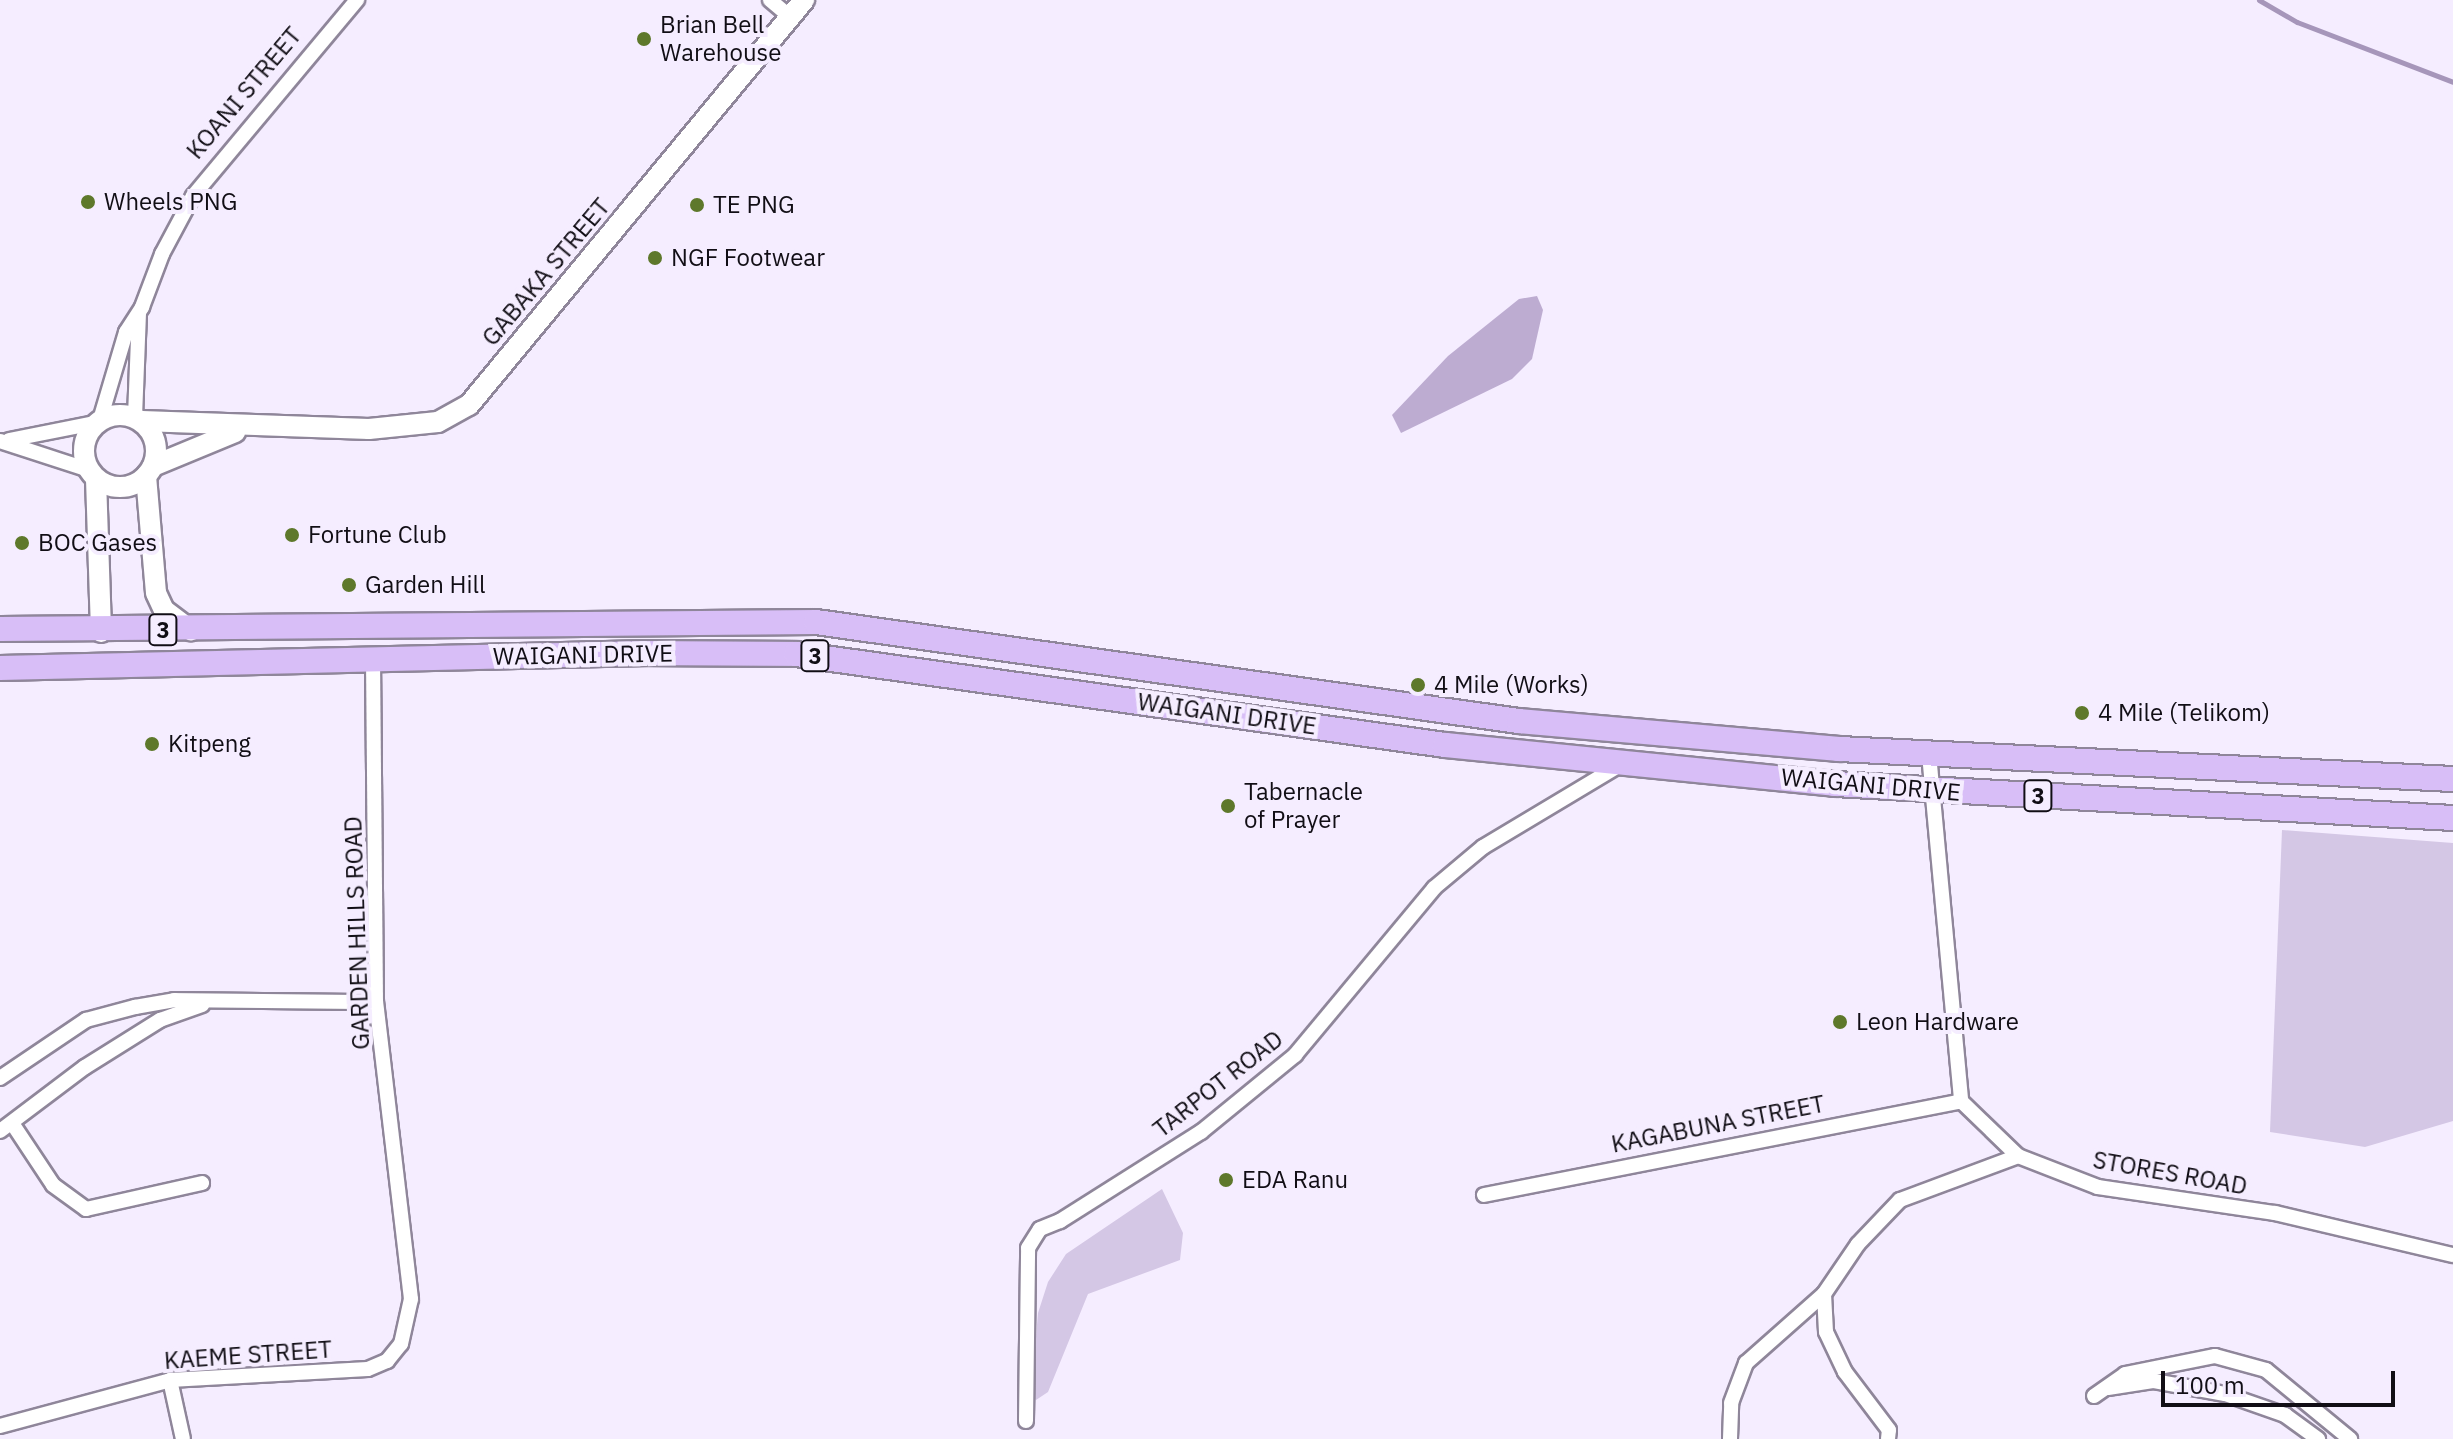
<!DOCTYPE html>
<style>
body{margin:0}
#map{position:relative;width:2453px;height:1439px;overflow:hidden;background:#f5edff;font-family:"IBM Plex Sans",sans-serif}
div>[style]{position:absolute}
.green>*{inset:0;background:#d4c7e5}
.forest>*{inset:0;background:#bdacd1}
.stream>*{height:5px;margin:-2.5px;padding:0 2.5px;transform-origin:2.5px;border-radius:2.5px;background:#a696ba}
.roads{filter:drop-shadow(2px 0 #8f869a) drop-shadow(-2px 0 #8f869a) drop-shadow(0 2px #8f869a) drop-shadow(0 -2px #8f869a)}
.street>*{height:14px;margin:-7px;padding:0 7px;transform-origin:7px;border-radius:7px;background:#fff}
.secondary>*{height:20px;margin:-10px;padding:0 10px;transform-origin:10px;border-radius:10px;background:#fff}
.secondary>.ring{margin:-10px;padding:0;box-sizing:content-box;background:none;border:20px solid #fff;border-radius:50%}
.highway>*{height:24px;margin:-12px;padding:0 12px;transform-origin:12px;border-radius:12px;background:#d8bef7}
.dots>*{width:22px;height:22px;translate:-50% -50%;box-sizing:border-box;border:4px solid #f5edff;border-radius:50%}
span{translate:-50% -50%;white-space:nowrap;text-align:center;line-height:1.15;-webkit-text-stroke:8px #f5edff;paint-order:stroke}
.shield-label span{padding:2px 6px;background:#f5edff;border:2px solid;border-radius:6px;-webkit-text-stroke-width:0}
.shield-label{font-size:22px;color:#110e15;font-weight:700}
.poi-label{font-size:24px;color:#110e15}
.left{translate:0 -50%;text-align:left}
.street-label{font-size:24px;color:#110e15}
.scale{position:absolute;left:2161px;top:1371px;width:234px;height:36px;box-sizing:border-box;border:4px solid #110e15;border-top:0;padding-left:10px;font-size:24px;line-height:28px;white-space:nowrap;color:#110e15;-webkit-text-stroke:6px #f5edff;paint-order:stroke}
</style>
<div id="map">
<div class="green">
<div style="clip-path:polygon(2282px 830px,2453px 843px,2453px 1121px,2365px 1147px,2270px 1132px)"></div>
<div style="clip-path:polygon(1162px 1189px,1183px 1233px,1180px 1260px,1088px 1294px,1048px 1392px,1036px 1400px,1031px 1396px,1038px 1313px,1048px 1282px,1066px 1254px)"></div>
</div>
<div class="forest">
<div style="clip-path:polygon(1537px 296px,1543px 310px,1532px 359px,1512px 379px,1401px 433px,1392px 415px,1448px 356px,1519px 299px)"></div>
</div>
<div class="stream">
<div style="left:2259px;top:0;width:44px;rotate:30.1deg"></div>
<div style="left:2297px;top:22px;width:167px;rotate:21deg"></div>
</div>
<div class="roads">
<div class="street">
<div style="left:770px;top:0;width:26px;rotate:40deg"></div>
<div style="left:135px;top:417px;width:104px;rotate:-87.8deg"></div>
<div style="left:100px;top:420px;width:92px;rotate:-73.5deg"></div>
<div style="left:126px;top:332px;width:30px;rotate:-57deg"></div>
<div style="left:142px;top:307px;width:57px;rotate:-69.3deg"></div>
<div style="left:162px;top:254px;width:66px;rotate:-61.9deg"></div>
<div style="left:193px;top:196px;width:256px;rotate:-50.1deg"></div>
<div style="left:9px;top:440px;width:88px;rotate:-11.2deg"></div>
<div style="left:0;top:441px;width:94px;rotate:18deg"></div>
<div style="left:1929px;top:754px;width:348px;rotate:84.7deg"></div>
<div style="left:1961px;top:1101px;width:79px;rotate:44deg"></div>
<div style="left:2018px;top:1156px;width:86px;rotate:21.2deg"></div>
<div style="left:2098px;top:1187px;width:179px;rotate:8.4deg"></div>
<div style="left:2275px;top:1213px;width:183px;rotate:13.3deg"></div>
<div style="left:0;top:1078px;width:104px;rotate:-34deg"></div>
<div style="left:86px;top:1020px;width:51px;rotate:-14.9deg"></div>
<div style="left:135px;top:1007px;width:40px;rotate:-10deg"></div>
<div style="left:174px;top:1000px;width:202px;rotate:0.6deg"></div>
<div style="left:12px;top:1123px;width:74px;rotate:56.5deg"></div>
<div style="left:53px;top:1185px;width:41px;rotate:36deg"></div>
<div style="left:86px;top:1209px;width:119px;rotate:-12.6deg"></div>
<div style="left:0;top:1131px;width:106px;rotate:-37deg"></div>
<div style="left:85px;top:1067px;width:89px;rotate:-32.1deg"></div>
<div style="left:160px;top:1020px;width:45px;rotate:-19.7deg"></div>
<div style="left:1484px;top:1195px;width:486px;rotate:-11.1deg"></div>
<div style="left:170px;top:1380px;width:60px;rotate:77.6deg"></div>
<div style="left:2108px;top:1388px;width:47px;rotate:-8.7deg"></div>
<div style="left:2154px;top:1381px;width:72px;rotate:10.4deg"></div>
<div style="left:2225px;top:1394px;width:64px;rotate:19.3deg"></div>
<div style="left:2285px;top:1415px;width:41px;rotate:36deg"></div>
<div style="left:2094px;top:1396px;width:38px;rotate:-35deg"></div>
<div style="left:2125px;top:1374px;width:92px;rotate:-11.3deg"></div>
<div style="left:2215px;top:1356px;width:53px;rotate:15.4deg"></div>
<div style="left:2266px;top:1370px;width:109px;rotate:39.4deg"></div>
<div style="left:1026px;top:1421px;width:173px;rotate:-89.3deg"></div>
<div style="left:1028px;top:1248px;width:22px;rotate:-58deg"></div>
<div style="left:1040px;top:1229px;width:22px;rotate:-22deg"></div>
<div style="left:1060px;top:1221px;width:167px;rotate:-32.3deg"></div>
<div style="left:1201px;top:1132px;width:122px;rotate:-39.3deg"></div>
<div style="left:1295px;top:1055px;width:217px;rotate:-50.2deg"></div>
<div style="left:1434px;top:888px;width:64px;rotate:-39.9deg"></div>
<div style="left:1483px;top:847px;width:160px;rotate:-30.9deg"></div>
<div style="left:0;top:1426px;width:176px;rotate:-15.1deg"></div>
<div style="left:170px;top:1380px;width:198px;rotate:-3.2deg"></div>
<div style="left:368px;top:1369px;width:21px;rotate:-23deg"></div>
<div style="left:387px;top:1361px;width:22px;rotate:-51deg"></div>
<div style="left:401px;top:1344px;width:46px;rotate:-77.5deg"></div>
<div style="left:411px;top:1299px;width:299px;rotate:-96.7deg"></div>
<div style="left:376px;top:1002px;width:341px;rotate:-90.5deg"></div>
<div style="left:1730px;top:1439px;width:36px;rotate:-88deg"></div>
<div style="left:1731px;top:1403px;width:43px;rotate:-69.4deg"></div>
<div style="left:1746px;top:1363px;width:104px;rotate:-41.5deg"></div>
<div style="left:1888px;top:1439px;width:9px;rotate:-84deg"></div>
<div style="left:1889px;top:1430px;width:73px;rotate:-127.2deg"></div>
<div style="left:1845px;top:1372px;width:44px;rotate:-115.4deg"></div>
<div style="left:1826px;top:1332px;width:38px;rotate:-93deg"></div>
<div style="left:1824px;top:1294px;width:60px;rotate:-55.8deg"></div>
<div style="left:1858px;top:1244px;width:61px;rotate:-46.3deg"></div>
<div style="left:1900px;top:1200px;width:126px;rotate:-20.4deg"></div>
</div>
<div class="secondary">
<div class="ring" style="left:84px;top:415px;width:52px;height:52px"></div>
<div style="left:142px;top:421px;width:227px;rotate:2deg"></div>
<div style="left:369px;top:429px;width:69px;rotate:-5.8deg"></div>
<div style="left:438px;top:422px;width:35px;rotate:-29deg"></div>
<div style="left:469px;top:405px;width:526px;rotate:-50.4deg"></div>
<div style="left:153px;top:466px;width:89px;rotate:-22.5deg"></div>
<div style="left:146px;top:476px;width:117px;rotate:85.1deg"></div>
<div style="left:156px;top:593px;width:19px;rotate:65deg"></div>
<div style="left:164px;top:610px;width:34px;rotate:37deg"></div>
<div style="left:96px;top:479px;width:153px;rotate:88.1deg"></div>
</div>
<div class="highway">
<div style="left:0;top:629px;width:816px;rotate:-0.49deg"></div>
<div style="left:816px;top:622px;width:710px;rotate:8.02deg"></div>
<div style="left:1519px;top:721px;width:321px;rotate:5deg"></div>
<div style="left:1839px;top:749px;width:615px;rotate:2.8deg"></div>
<div style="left:0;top:668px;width:648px;rotate:-1.33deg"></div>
<div style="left:648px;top:653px;width:148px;rotate:0.4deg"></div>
<div style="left:796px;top:654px;width:655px;rotate:7.98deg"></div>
<div style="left:1445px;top:745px;width:392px;rotate:5.7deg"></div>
<div style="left:1835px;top:784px;width:619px;rotate:3.15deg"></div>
</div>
</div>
<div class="dots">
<div style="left:644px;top:39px;background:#5e782b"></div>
<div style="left:88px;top:202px;background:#5e782b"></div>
<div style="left:697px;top:205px;background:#5e782b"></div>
<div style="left:655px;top:258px;background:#5e782b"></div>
<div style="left:292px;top:535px;background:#5e782b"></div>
<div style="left:22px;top:543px;background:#5e782b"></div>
<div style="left:349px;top:585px;background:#5e782b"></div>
<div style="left:1418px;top:685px;background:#5e782b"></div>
<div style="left:2082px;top:713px;background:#5e782b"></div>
<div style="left:152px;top:744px;background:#5e782b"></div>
<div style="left:1228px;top:806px;background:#5e782b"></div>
<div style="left:1840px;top:1022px;background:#5e782b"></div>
<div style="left:1226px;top:1180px;background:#5e782b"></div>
</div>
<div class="shield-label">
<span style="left:163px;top:630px">3</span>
<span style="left:815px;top:656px">3</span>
<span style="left:2038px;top:796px">3</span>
</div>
<div class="poi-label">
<span class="left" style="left:660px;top:39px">Brian Bell<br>Warehouse</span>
<span class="left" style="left:104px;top:202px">Wheels PNG</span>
<span class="left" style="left:713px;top:205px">TE PNG</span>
<span class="left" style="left:671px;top:258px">NGF Footwear</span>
<span class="left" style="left:308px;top:535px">Fortune Club</span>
<span class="left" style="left:38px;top:543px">BOC Gases</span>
<span class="left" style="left:365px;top:585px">Garden Hill</span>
<span class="left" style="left:1434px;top:685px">4 Mile (Works)</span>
<span class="left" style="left:2098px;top:713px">4 Mile (Telikom)</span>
<span class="left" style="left:168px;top:744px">Kitpeng</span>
<span class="left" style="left:1244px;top:806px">Tabernacle<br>of Prayer</span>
<span class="left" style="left:1856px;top:1022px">Leon Hardware</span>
<span class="left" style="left:1242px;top:1180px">EDA Ranu</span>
</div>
<div class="street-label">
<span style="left:244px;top:93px;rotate:-50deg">KOANI STREET</span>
<span style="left:546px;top:272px;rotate:-50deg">GABAKA STREET</span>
<span style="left:583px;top:655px;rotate:-1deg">WAIGANI DRIVE</span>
<span style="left:1227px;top:714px;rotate:8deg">WAIGANI DRIVE</span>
<span style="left:1871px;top:785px;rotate:5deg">WAIGANI DRIVE</span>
<span style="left:357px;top:933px;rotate:-92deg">GARDEN HILLS ROAD</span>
<span style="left:1218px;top:1084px;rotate:-38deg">TARPOT ROAD</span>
<span style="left:1718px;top:1124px;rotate:-11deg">KAGABUNA STREET</span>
<span style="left:2170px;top:1173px;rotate:10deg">STORES ROAD</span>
<span style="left:248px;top:1355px;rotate:-4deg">KAEME STREET</span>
</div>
<div class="scale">100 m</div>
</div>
